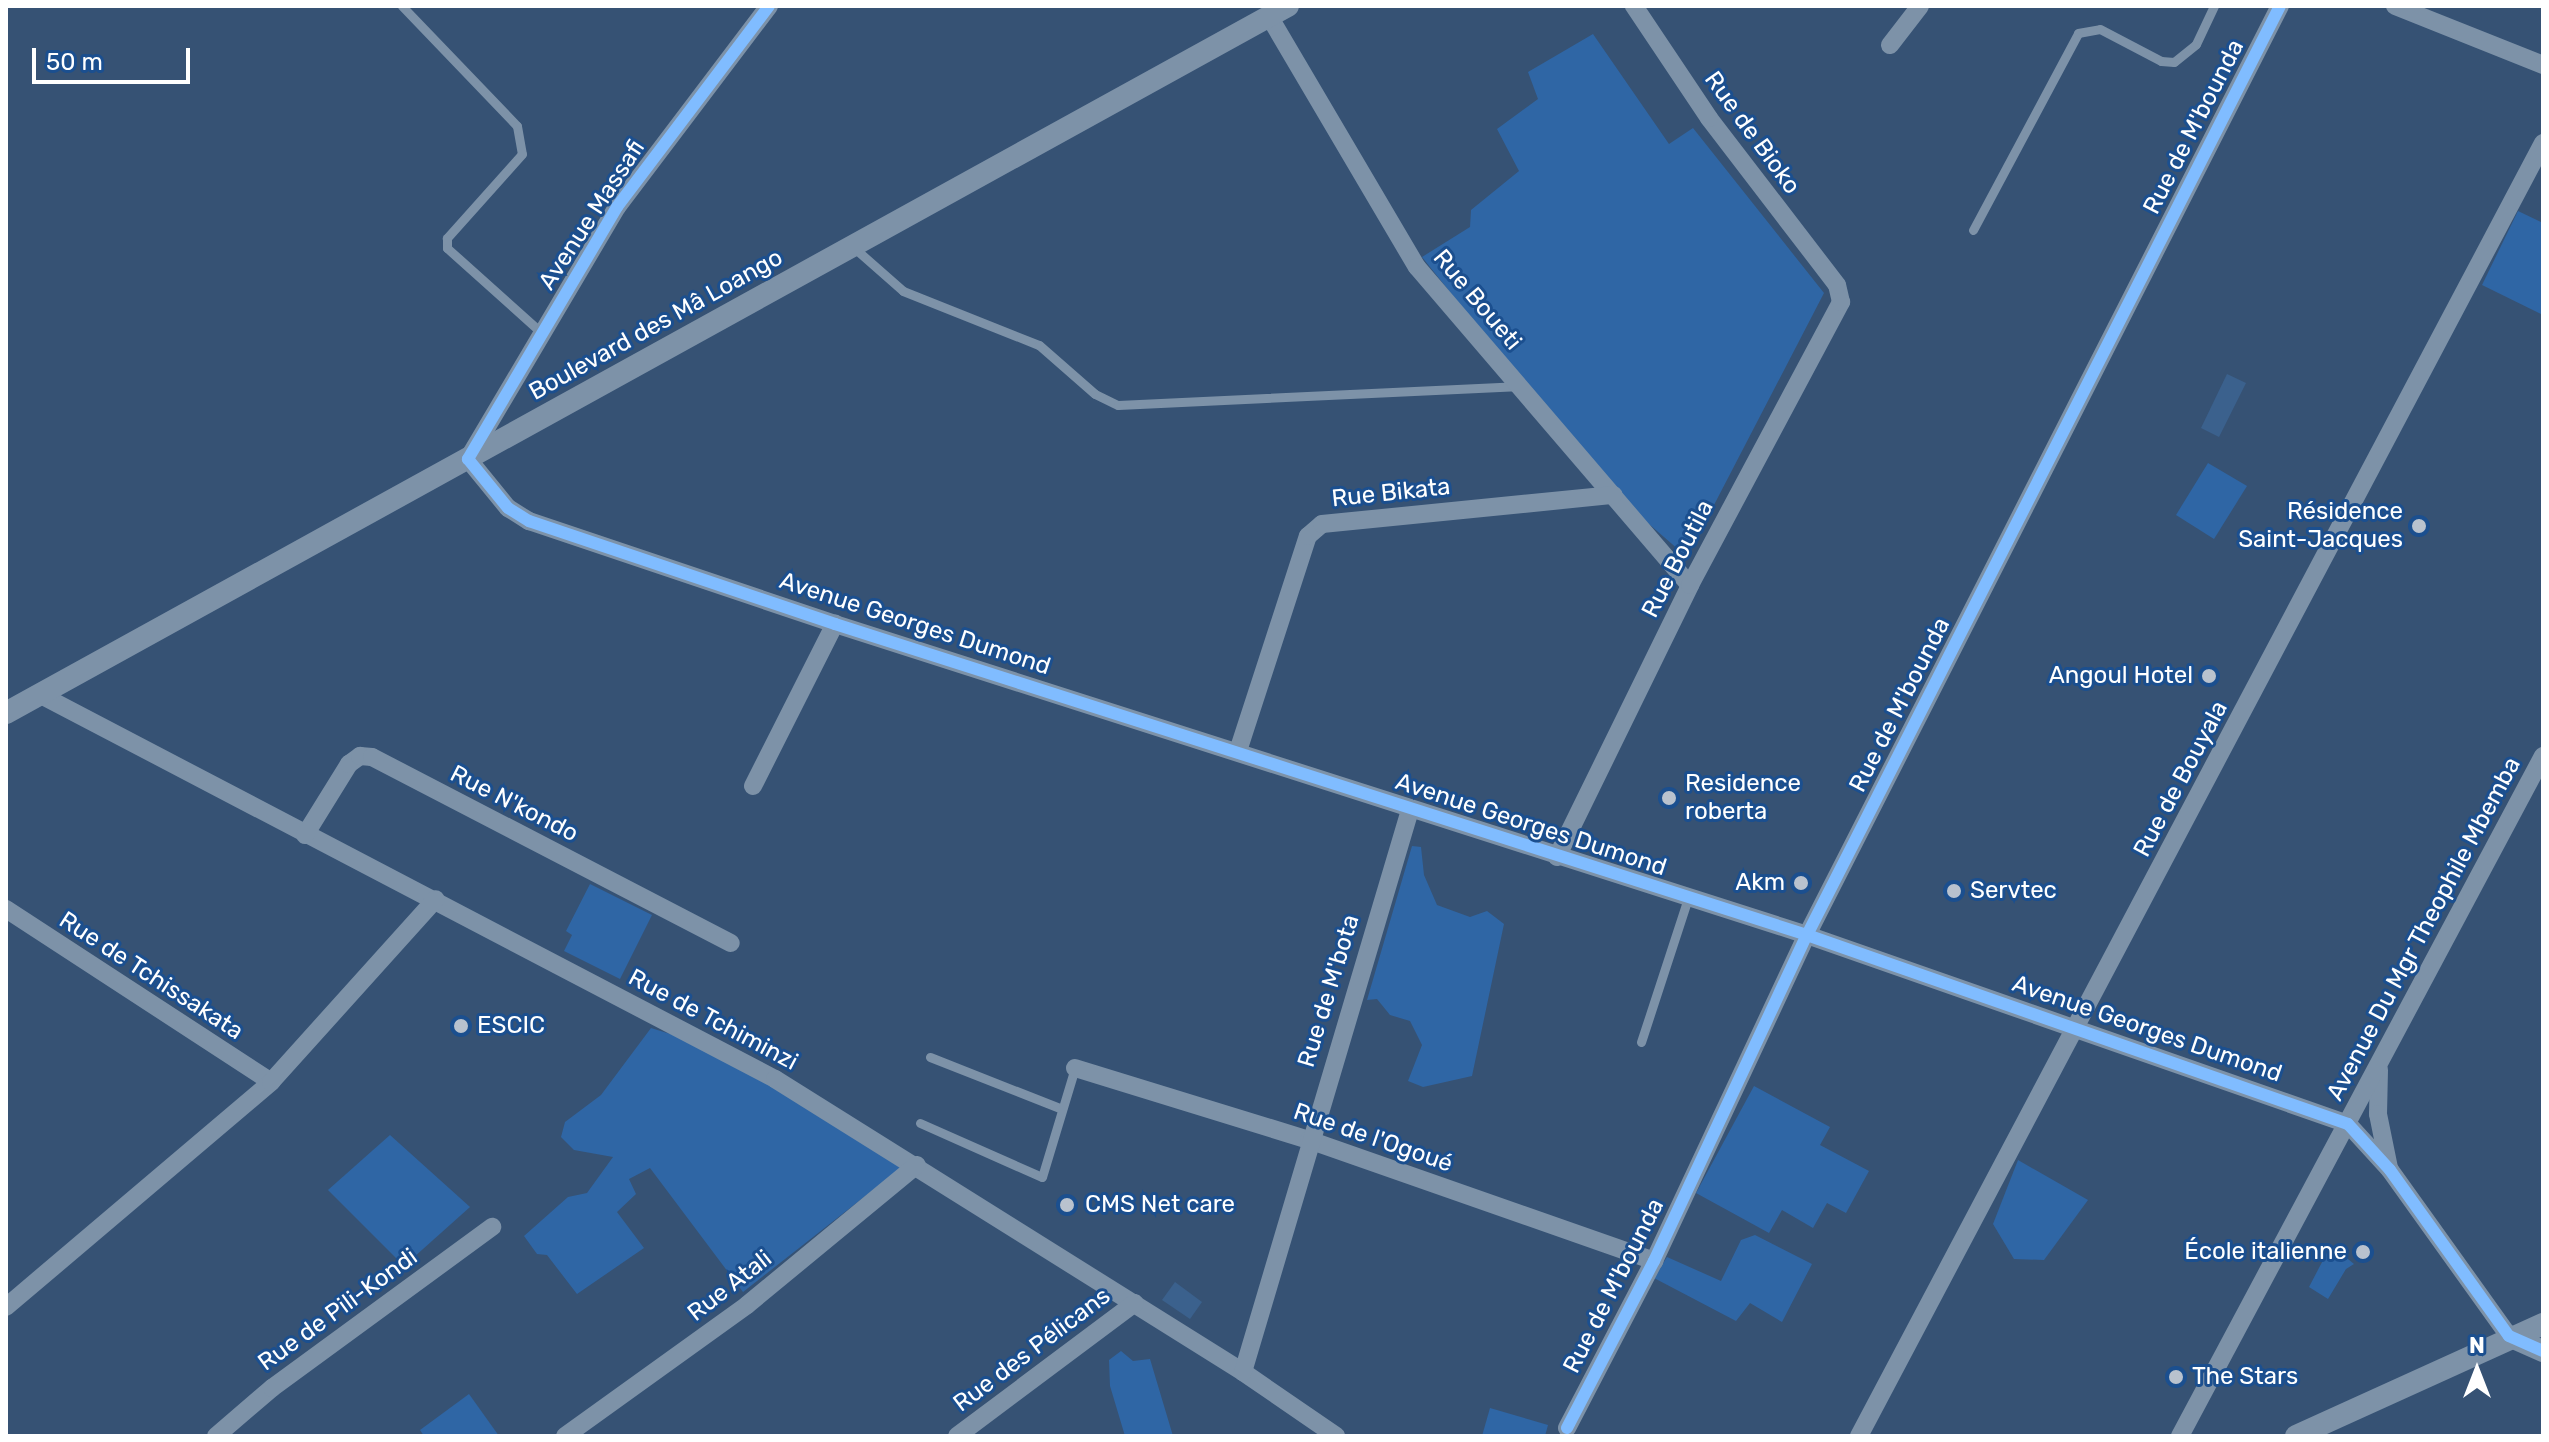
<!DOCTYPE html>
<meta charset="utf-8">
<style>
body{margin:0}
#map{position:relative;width:2549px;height:1442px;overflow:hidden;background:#365274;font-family:Rubik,sans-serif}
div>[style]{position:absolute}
.green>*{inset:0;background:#2f66a5}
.water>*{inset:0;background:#3b618d}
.service>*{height:9px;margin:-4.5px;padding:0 4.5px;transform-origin:4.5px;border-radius:4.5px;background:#7d92a8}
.minor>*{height:18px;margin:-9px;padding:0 9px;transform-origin:9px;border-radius:9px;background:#7d92a8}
.tertiary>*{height:22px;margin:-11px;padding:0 11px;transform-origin:11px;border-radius:11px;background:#7d92a8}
.cycleway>*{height:12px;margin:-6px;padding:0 6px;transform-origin:6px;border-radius:6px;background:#80bcff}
.dots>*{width:22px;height:22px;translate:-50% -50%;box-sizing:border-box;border:4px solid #1b4f8f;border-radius:50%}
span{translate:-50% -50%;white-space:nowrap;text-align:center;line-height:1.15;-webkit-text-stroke:6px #1b4f8f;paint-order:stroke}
.street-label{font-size:24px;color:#fff}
.poi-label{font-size:24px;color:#fff}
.right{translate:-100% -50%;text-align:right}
.left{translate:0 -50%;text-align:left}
.frame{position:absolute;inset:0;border:8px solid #fff;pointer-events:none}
.north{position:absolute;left:2437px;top:1330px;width:80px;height:80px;-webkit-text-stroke:6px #1b4f8f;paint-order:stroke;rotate:0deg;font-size:22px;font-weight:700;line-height:32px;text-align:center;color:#fff}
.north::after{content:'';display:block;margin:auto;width:28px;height:36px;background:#fff;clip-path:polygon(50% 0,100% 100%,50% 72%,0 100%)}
.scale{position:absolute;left:32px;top:48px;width:158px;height:36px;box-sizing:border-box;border:4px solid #fff;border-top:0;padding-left:10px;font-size:24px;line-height:28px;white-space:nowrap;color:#fff;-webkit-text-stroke:6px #1b4f8f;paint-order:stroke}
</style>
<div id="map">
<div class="green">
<div style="clip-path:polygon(1593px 34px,1669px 144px,1693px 128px,1824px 293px,1687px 557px,1604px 485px,1422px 257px,1470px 227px,1471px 210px,1519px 171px,1497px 129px,1538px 99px,1528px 72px)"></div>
<div style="clip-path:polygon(2518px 211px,2543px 223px,2543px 315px,2482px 285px)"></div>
<div style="clip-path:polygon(2208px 463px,2247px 486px,2214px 539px,2176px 515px)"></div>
<div style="clip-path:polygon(1412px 846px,1421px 847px,1424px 875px,1437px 905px,1470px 917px,1487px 911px,1504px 924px,1472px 1076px,1423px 1087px,1408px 1081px,1422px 1045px,1410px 1021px,1390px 1015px,1377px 999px,1367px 1000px)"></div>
<div style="clip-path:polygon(590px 884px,652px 915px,620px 979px,564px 951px,572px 935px,566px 931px)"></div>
<div style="clip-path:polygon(651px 1028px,722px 1050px,901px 1168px,743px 1292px,650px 1168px,629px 1179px,636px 1194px,617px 1212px,644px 1248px,577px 1294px,547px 1255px,537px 1254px,524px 1236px,568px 1197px,587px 1193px,613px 1157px,574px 1150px,561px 1137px,565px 1122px,601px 1095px)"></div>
<div style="clip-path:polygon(1754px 1086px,1830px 1127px,1820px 1145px,1869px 1171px,1846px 1213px,1827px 1203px,1813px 1228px,1782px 1210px,1769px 1233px,1696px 1193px)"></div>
<div style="clip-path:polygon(390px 1135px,470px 1207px,404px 1266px,328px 1190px)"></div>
<div style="clip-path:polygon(2018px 1160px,2088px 1200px,2044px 1260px,2014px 1259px,1993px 1224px)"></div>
<div style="clip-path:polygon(1755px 1235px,1812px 1264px,1782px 1322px,1750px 1303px,1736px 1321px,1654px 1278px,1667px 1257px,1721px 1281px,1741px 1240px)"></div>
<div style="clip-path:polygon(2331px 1245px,2354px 1264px,2346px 1269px,2328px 1299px,2309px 1287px)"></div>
<div style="clip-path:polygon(1121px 1351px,1133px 1361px,1150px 1359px,1173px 1436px,1125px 1436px,1110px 1386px,1109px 1360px)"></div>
<div style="clip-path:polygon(469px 1394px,499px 1436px,424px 1436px,420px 1430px)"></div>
<div style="clip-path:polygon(1490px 1408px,1548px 1425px,1545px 1436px,1482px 1436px)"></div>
</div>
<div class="water">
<div style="clip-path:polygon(2227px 374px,2246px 383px,2219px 437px,2201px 428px)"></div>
<div style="clip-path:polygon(1175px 1282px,1202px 1302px,1190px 1319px,1162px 1300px)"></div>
</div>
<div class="service">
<div style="left:402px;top:6px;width:166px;rotate:46.2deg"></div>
<div style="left:517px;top:126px;width:28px;rotate:80deg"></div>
<div style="left:522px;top:154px;width:113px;rotate:131.8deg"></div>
<div style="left:447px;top:238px;width:10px;rotate:90deg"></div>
<div style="left:447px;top:248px;width:129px;rotate:41.9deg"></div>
<div style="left:1973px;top:230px;width:223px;rotate:-61.9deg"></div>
<div style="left:2078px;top:33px;width:22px;rotate:-10deg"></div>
<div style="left:2100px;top:29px;width:69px;rotate:27.7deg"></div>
<div style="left:2161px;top:61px;width:13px;rotate:4deg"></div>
<div style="left:2174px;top:62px;width:28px;rotate:-39deg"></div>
<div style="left:2196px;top:44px;width:42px;rotate:-64.7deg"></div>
<div style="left:852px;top:246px;width:68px;rotate:41.4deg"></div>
<div style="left:903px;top:291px;width:146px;rotate:21.7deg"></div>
<div style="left:1039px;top:345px;width:74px;rotate:41.2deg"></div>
<div style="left:1095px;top:394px;width:25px;rotate:26deg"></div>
<div style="left:1118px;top:405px;width:398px;rotate:-2.7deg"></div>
<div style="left:1641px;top:1042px;width:151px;rotate:-71.9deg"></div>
<div style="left:930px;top:1057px;width:142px;rotate:21.5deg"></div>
<div style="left:920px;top:1123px;width:133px;rotate:23.9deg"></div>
<div style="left:1042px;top:1177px;width:114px;rotate:-73.2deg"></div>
</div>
<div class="minor">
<div style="left:769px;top:6px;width:252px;rotate:127.1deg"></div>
<div style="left:617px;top:207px;width:293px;rotate:120.6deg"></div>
<div style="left:468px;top:459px;width:63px;rotate:50.8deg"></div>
<div style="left:508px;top:508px;width:25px;rotate:32deg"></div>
<div style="left:529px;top:521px;width:323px;rotate:18.6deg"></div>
<div style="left:835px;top:624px;width:1021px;rotate:17.74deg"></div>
<div style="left:1807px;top:935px;width:573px;rotate:19.26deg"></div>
<div style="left:2348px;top:1124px;width:62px;rotate:47.6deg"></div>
<div style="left:2390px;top:1170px;width:204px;rotate:54.4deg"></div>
<div style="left:2395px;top:6px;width:159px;rotate:21.7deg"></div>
<div style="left:1269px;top:16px;width:291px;rotate:59.5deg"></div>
<div style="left:1417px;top:267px;width:419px;rotate:49.4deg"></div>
<div style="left:1890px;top:45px;width:49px;rotate:-52.4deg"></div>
<div style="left:39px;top:694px;width:831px;rotate:27.61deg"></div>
<div style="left:775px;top:1079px;width:552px;rotate:32.05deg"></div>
<div style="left:1243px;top:1372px;width:113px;rotate:34.5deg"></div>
<div style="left:1238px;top:751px;width:226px;rotate:-72deg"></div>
<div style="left:1308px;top:536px;width:18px;rotate:-41deg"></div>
<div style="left:1322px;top:524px;width:293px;rotate:-5.7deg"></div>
<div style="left:753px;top:786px;width:182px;rotate:-63.2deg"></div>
<div style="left:305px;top:835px;width:84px;rotate:-58.2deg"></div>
<div style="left:349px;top:764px;width:14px;rotate:-36deg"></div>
<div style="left:360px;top:756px;width:12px;rotate:5deg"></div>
<div style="left:372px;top:757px;width:404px;rotate:27.4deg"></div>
<div style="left:1557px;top:857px;width:303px;rotate:-63.9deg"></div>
<div style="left:1690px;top:585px;width:321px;rotate:-61.9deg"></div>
<div style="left:1841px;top:302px;width:17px;rotate:-103deg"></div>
<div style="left:1837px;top:285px;width:210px;rotate:-127.5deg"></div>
<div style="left:1709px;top:118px;width:135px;rotate:-123.8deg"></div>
<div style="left:6px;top:909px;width:316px;rotate:33.1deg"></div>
<div style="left:1075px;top:1068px;width:245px;rotate:17.1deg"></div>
<div style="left:1309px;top:1140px;width:366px;rotate:19.3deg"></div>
<div style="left:2379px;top:1070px;width:44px;rotate:91.3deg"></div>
<div style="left:2378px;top:1114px;width:55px;rotate:78.5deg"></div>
<div style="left:6px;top:1307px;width:348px;rotate:-40.3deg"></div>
<div style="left:271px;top:1082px;width:246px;rotate:-48deg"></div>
<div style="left:1243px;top:1372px;width:586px;rotate:-73.45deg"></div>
<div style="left:1567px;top:1428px;width:188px;rotate:-62.5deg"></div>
<div style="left:1654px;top:1261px;width:360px;rotate:-64.9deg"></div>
<div style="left:1807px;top:935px;width:1042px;rotate:-63.02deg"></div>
<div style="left:216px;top:1436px;width:74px;rotate:-40.6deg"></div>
<div style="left:272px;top:1388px;width:273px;rotate:-36.2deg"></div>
<div style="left:565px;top:1436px;width:224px;rotate:-35.7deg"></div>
<div style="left:747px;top:1305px;width:220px;rotate:-39.5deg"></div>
<div style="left:957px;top:1436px;width:222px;rotate:-36.8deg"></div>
<div style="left:1859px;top:1436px;width:1463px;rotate:-62.12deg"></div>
<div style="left:2180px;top:1436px;width:771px;rotate:-61.91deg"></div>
</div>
<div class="tertiary">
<div style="left:6px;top:713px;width:1464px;rotate:-28.88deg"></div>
<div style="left:2509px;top:1336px;width:37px;rotate:24deg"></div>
<div style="left:2296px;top:1436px;width:271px;rotate:-24.4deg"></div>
</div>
<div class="cycleway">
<div style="left:769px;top:6px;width:252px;rotate:127.1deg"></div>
<div style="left:617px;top:207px;width:293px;rotate:120.6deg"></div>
<div style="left:468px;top:459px;width:63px;rotate:50.8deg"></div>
<div style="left:508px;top:508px;width:25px;rotate:32deg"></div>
<div style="left:529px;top:521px;width:323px;rotate:18.6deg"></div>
<div style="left:835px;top:624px;width:1021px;rotate:17.74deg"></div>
<div style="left:1807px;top:935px;width:573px;rotate:19.26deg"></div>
<div style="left:2348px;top:1124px;width:62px;rotate:47.6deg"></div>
<div style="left:2390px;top:1170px;width:204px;rotate:54.4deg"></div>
<div style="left:2509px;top:1336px;width:37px;rotate:24deg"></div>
<div style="left:1567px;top:1428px;width:188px;rotate:-62.5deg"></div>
<div style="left:1654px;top:1261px;width:360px;rotate:-64.9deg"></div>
<div style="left:1807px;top:935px;width:1042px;rotate:-63.02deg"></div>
</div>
<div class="dots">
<div style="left:2419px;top:526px;background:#b9c2ce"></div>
<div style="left:2209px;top:676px;background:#b9c2ce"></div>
<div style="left:1669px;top:798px;background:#b9c2ce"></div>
<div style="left:1801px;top:883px;background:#b9c2ce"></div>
<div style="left:1954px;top:891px;background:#b9c2ce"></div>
<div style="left:461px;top:1026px;background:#b9c2ce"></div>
<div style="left:1067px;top:1205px;background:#b9c2ce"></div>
<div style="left:2363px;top:1252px;background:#b9c2ce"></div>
<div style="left:2176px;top:1377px;background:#b9c2ce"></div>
</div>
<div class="street-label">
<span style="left:2194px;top:127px;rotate:-63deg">Rue de M'bounda</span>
<span style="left:1752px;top:133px;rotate:54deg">Rue de Bioko</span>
<span style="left:592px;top:215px;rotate:-57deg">Avenue Massafi</span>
<span style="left:1477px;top:300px;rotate:50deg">Rue Boueti</span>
<span style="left:656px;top:325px;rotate:-29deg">Boulevard des Mâ Loango</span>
<span style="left:1391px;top:493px;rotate:-6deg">Rue Bikata</span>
<span style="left:1678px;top:559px;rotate:-63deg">Rue Boutila</span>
<span style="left:915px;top:624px;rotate:18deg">Avenue Georges Dumond</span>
<span style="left:1900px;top:705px;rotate:-63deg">Rue de M'bounda</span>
<span style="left:2181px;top:779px;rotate:-62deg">Rue de Bouyala</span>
<span style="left:514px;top:804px;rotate:27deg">Rue N'kondo</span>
<span style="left:1531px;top:825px;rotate:18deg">Avenue Georges Dumond</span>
<span style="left:2424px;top:929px;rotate:-62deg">Avenue Du Mgr Theophile Mbemba</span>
<span style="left:151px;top:976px;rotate:33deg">Rue de Tchissakata</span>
<span style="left:1329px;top:991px;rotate:-73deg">Rue de M'bota</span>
<span style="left:713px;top:1020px;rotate:28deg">Rue de Tchiminzi</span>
<span style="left:2147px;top:1029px;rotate:19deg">Avenue Georges Dumond</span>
<span style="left:1373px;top:1138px;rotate:19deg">Rue de l'Ogoué</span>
<span style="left:730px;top:1286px;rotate:-38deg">Rue Atali</span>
<span style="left:1614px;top:1286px;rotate:-63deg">Rue de M'bounda</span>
<span style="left:338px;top:1310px;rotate:-36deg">Rue de Pili-Kondi</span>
<span style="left:1032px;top:1350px;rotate:-37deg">Rue des Pélicans</span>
</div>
<div class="poi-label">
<span class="right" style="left:2403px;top:526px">Résidence<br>Saint-Jacques</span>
<span class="right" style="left:2193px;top:676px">Angoul Hotel</span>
<span class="left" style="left:1685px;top:798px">Residence<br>roberta</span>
<span class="right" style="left:1785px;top:883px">Akm</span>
<span class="left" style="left:1970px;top:891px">Servtec</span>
<span class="left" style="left:477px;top:1026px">ESCIC</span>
<span class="left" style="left:1085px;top:1205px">CMS Net care</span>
<span class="right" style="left:2347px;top:1252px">École italienne</span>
<span class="left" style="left:2192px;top:1377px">The Stars</span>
</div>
<div class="frame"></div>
<div class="north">N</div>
<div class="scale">50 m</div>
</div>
